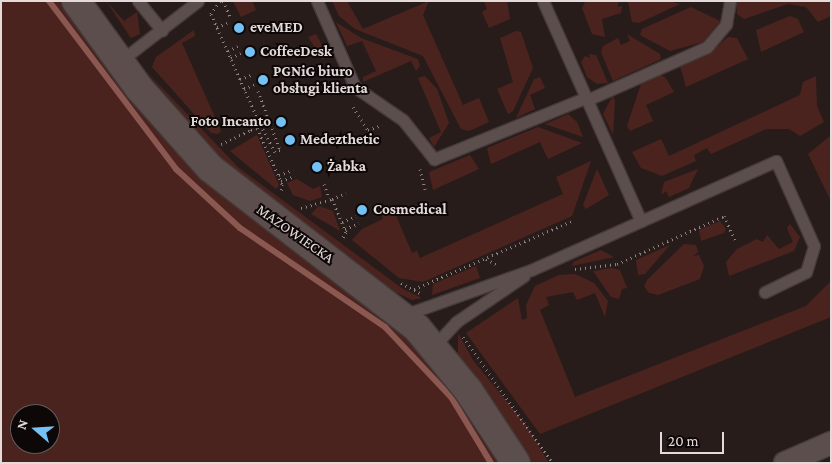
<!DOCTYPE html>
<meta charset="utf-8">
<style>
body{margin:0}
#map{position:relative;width:832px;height:464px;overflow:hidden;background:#281c1a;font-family:"Crimson Pro",serif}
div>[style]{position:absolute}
.green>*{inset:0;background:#4b231e}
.stream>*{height:6px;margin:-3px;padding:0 3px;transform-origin:3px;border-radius:3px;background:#8a5850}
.path>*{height:3px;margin-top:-1.5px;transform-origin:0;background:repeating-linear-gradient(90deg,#8d8281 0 1px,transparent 0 5px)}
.roads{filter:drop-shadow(1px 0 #433a39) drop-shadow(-1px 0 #433a39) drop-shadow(0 1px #433a39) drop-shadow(0 -1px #433a39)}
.service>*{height:11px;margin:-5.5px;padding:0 5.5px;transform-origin:5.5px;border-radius:5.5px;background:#5c4e4c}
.minor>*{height:22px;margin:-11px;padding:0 11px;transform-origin:11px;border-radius:11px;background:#5c4e4c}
.tertiary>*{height:28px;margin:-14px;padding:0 14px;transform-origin:14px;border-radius:14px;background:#5c4e4c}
.dots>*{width:14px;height:14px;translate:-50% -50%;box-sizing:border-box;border:2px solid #0d0807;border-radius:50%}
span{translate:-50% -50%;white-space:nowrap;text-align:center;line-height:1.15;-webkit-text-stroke:4px #0d0807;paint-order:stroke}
.poi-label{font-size:15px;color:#e3dad9;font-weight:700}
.left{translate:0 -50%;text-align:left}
.right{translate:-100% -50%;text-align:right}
.street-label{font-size:15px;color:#e3dad9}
.frame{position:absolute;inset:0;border:2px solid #e3dad9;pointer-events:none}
.north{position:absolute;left:10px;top:404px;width:50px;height:50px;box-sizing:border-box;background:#0d0807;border:1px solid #635c5b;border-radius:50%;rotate:289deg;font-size:14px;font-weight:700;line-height:20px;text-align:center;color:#e3dad9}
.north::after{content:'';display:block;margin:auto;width:18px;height:22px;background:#73c1f5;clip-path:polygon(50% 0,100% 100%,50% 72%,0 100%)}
.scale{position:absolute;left:660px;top:432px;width:64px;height:22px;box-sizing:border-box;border:2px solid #e3dad9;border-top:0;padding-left:6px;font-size:15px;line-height:18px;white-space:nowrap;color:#e3dad9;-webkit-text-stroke:4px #0d0807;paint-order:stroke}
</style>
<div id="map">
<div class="green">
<div style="clip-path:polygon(evenodd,1px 1px,62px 1px,219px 192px,346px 283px,426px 354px,503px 463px,1px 463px,1px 1px,20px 414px,50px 414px,50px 444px,20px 444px,20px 414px)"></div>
<div style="clip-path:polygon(106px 1px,124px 21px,137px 12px,140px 34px,131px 38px)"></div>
<div style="clip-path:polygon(233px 1px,252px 1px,256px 10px,241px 17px)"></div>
<div style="clip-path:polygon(332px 1px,347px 1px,363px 29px,429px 1px,423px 15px,463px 105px,479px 98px,489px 122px,469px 131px,461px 129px,423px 56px,355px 29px,339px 16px)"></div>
<div style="clip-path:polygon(484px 1px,507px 1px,510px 19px,489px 28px,482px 12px,487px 9px)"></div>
<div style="clip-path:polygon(736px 1px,831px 1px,831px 16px,818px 22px,806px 7px,788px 4px,744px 19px,737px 14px)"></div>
<div style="clip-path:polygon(585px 2px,619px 2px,617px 7px,622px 6px,621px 13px,602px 19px,605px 37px,592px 34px,582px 8px)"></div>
<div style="clip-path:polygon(628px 2px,672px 2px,680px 4px,639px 23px,632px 22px)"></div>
<div style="clip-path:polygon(691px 7px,720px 21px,703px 42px,670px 51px,640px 35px,642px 29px)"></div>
<div style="clip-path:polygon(790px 16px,798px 19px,804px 32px,761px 52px,756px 30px)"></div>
<div style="clip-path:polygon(336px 22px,361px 38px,418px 59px,420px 66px,416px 71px,411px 61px,363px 82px,363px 77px,376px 71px,362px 41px,347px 46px)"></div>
<div style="clip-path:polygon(194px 30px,195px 36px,182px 43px,221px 131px,218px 134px,211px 133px,152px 67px,156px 57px)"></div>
<div style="clip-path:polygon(516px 31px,521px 32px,533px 68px,513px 111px,508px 114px,497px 89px,513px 82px,500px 38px)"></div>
<div style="clip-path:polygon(316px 34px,327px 54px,323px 60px,308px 37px)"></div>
<div style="clip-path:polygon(627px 34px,660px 54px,661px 59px,613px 81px,601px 52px,603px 46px,618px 38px,621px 45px,630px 41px)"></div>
<div style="clip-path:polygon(728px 37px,737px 38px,748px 59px,686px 87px,680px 66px,707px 55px)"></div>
<div style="clip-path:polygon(589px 54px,596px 55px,608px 83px,597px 84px,587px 77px,581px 62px,585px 56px,590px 58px)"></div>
<div style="clip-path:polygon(145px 70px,239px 168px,403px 289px,422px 298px,412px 300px,395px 292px,234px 175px)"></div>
<div style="clip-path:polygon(657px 74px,665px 77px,674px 92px,646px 105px,653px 121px,630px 131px,627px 126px,642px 81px)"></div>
<div style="clip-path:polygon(425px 76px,437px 89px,449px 123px,434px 147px,429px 138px,441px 132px,418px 78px)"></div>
<div style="clip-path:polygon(816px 76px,817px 106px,824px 122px,800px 136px,789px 129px,766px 129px,711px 154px,707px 148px,694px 155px,696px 161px,662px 176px,641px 168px,632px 152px,661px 139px,669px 156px,800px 95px,803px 82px)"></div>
<div style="clip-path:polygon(540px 77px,545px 88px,530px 95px,535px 109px,516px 118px,534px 79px)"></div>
<div style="clip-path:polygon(613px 95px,615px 101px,613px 135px,603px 114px)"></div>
<div style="clip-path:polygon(568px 114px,577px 122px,583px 137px,545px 124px)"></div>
<div style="clip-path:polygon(538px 127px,582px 143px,548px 159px,540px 142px,491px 164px,487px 148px)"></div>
<div style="clip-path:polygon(257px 135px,279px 185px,276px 189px,230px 151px)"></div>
<div style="clip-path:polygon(830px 136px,831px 138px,831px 201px,808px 154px)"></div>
<div style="clip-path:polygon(470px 155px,479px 169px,433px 190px,429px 172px)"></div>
<div style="clip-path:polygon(591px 161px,572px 216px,423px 282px,399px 278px,352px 240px,362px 229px,383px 219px,380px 212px,392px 206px,412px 253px,417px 251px,420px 258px,563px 194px,556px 177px)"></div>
<div style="clip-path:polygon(597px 169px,609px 195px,586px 209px,583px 205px)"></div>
<div style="clip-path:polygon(698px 169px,689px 188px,669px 197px,666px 191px,661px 195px,664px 182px)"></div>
<div style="clip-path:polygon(297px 179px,313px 189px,320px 186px,322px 197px,310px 201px,293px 195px,287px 183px)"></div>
<div style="clip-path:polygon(319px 206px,333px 211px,340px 231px,311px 214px)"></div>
<div style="clip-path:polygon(720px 221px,726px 229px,724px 233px,701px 241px,699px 230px)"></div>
<div style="clip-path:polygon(790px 224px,800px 237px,794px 251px,729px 276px,726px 262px,737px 249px,757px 239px,763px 242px,767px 235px,779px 249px,793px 242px,787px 228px)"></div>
<div style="clip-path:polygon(684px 244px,696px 245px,698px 252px,693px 256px,699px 255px,704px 266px,700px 279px,658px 295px,649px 293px,644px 286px,647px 280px)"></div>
<div style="clip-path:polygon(670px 245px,645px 274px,638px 275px,636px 260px)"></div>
<div style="clip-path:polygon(601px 250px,614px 257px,572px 266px,573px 262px)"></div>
<div style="clip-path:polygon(476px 266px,480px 278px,432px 295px,433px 284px)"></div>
<div style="clip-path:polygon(611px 268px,620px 270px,627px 288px,622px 289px,619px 299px,611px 297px,593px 271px)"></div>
<div style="clip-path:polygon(575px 274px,594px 283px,608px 301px,605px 317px,595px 293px,577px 300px,573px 292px,546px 297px,549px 305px,540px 310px,575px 397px,806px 306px,831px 281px,831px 317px,540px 434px,466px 333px,518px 298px,522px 320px,527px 318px,526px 305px,535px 286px,559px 275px)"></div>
<div style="clip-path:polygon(458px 333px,473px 360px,526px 425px,549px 463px,530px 463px,458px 358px)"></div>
</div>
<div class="stream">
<div style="left:49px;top:1px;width:211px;rotate:52.9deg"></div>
<div style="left:176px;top:169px;width:87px;rotate:42.7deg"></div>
<div style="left:240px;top:228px;width:176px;rotate:34.3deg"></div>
<div style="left:385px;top:327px;width:96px;rotate:46.7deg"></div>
<div style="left:451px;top:397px;width:77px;rotate:58.8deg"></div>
</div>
<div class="path">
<div style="left:220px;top:1px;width:16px;rotate:125deg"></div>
<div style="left:211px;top:14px;width:118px;rotate:66deg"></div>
<div style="left:259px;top:122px;width:6px;rotate:108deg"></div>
<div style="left:223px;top:1px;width:17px;rotate:65deg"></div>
<div style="left:217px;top:27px;width:11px;rotate:-22deg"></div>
<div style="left:228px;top:51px;width:11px;rotate:-27deg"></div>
<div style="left:231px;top:58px;width:11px;rotate:-27deg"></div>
<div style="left:240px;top:79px;width:12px;rotate:-20deg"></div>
<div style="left:244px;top:89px;width:12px;rotate:-24deg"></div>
<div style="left:258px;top:91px;width:63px;rotate:69.6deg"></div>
<div style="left:280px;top:150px;width:5px;rotate:158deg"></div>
<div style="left:275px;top:152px;width:34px;rotate:-118deg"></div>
<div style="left:353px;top:107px;width:27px;rotate:57deg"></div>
<div style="left:368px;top:130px;width:15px;rotate:-20deg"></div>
<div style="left:251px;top:130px;width:6px;rotate:-18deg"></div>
<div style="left:257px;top:128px;width:61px;rotate:65.9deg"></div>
<div style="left:282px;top:184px;width:9px;rotate:96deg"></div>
<div style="left:221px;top:144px;width:33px;rotate:-25deg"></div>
<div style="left:251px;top:130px;width:5px;rotate:-112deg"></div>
<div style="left:420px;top:169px;width:21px;rotate:76deg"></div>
<div style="left:279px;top:175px;width:15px;rotate:-20deg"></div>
<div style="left:281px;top:181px;width:15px;rotate:-20deg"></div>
<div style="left:324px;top:184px;width:15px;rotate:70deg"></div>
<div style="left:332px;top:199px;width:15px;rotate:-23deg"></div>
<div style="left:301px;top:208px;width:32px;rotate:-16deg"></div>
<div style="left:332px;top:199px;width:36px;rotate:67deg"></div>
<div style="left:346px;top:232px;width:8px;rotate:120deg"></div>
<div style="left:342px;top:222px;width:15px;rotate:-23deg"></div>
<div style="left:345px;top:229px;width:15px;rotate:-23deg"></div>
<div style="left:486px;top:259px;width:13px;rotate:27deg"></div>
<div style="left:575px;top:269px;width:42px;rotate:-6.8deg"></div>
<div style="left:617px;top:264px;width:117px;rotate:-24.2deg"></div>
<div style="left:724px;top:216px;width:26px;rotate:65deg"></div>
<div style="left:401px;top:283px;width:21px;rotate:28deg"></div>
<div style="left:414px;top:289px;width:174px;rotate:-23.3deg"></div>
<div style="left:463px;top:337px;width:155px;rotate:54.5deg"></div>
</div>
<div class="roads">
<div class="service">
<div style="left:138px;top:1px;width:38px;rotate:51deg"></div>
<div style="left:317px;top:1px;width:94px;rotate:66.2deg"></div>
<div style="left:355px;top:87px;width:58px;rotate:34.5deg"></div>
<div style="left:403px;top:120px;width:50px;rotate:51.5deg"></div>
<div style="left:434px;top:159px;width:163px;rotate:-22deg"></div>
<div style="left:543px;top:1px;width:241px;rotate:66deg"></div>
<div style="left:119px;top:62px;width:100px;rotate:-37.7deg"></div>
<div style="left:587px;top:100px;width:131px;rotate:-23.8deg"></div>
<div style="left:707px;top:47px;width:30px;rotate:-50deg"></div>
<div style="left:726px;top:24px;width:23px;rotate:-80deg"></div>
<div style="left:404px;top:315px;width:135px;rotate:-19.5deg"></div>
<div style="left:531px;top:270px;width:268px;rotate:-24deg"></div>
<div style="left:776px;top:161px;width:93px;rotate:65.9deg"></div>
<div style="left:814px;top:246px;width:27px;rotate:107deg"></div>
<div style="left:806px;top:272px;width:46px;rotate:154deg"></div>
<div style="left:434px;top:346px;width:33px;rotate:-47deg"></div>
<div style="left:456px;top:322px;width:82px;rotate:-34.1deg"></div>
</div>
<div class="minor">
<div style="left:785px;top:463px;width:50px;rotate:-23.5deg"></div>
</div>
<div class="tertiary">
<div style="left:76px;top:1px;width:107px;rotate:54.1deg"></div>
<div style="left:139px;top:88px;width:107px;rotate:48.4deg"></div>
<div style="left:210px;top:168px;width:262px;rotate:37.7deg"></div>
<div style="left:417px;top:328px;width:80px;rotate:50.6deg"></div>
<div style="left:468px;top:390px;width:87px;rotate:56.7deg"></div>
</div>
</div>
<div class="dots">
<div style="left:239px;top:28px;background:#73c1f5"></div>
<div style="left:250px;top:52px;background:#73c1f5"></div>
<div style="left:263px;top:80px;background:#73c1f5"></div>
<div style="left:281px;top:122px;background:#73c1f5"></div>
<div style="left:290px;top:140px;background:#73c1f5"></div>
<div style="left:317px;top:167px;background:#73c1f5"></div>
<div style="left:362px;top:210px;background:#73c1f5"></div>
</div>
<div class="poi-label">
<span class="left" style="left:250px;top:28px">eveMED</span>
<span class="left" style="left:260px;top:52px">CoffeeDesk</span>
<span class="left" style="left:273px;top:80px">PGNiG biuro<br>obsługi klienta</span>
<span class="right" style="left:271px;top:122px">Foto Incanto</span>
<span class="left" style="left:300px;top:140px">Medezthetic</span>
<span class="left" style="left:327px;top:167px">Żabka</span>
<span class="left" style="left:373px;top:210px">Cosmedical</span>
</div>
<div class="street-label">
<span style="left:295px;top:234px;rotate:35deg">MAZOWIECKA</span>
</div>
<div class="frame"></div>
<div class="north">N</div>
<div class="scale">20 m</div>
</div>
